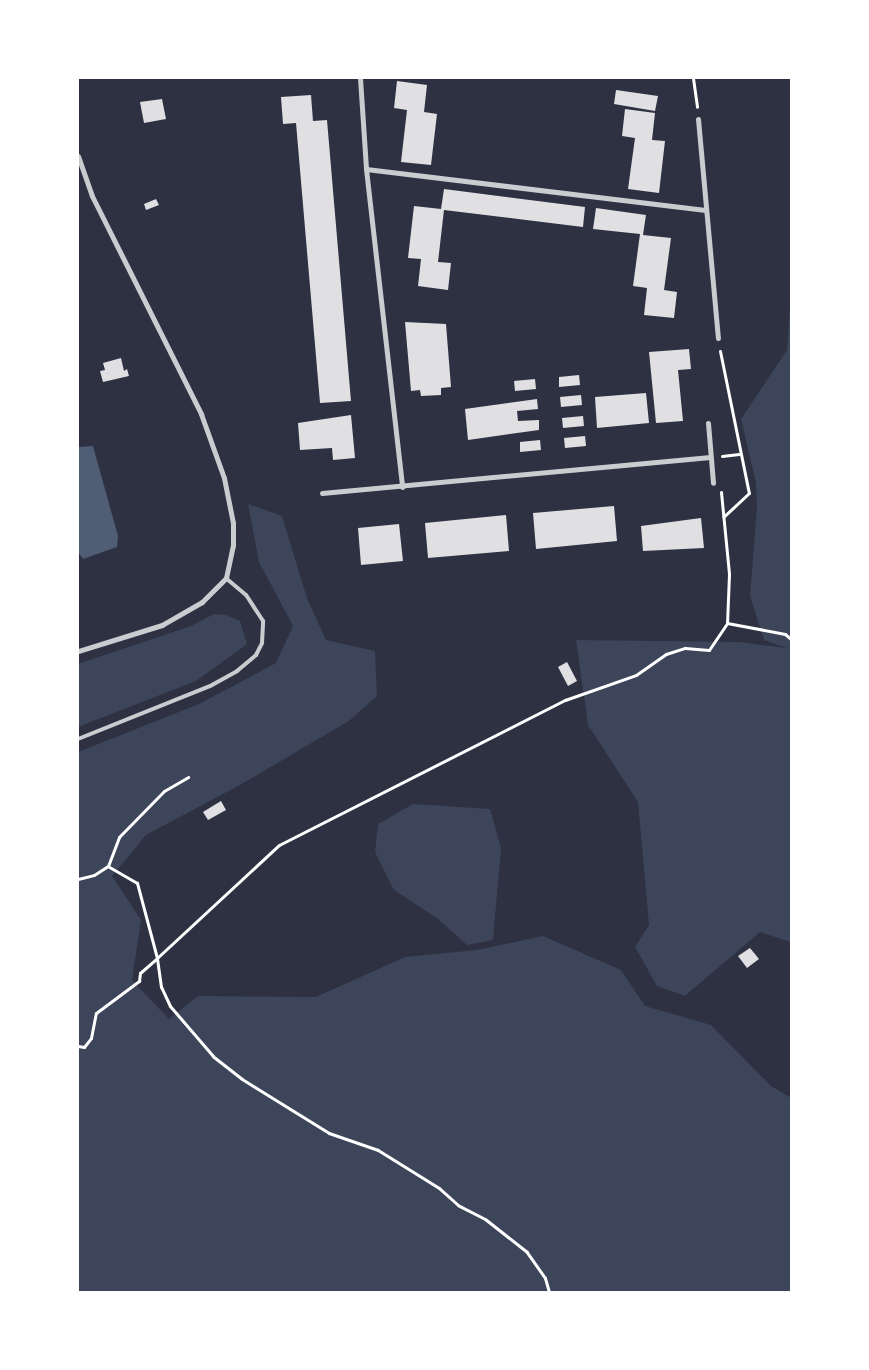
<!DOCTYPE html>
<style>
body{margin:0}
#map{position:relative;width:869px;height:1370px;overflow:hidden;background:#2d3142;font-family:"DejaVu Sans",sans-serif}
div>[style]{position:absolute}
.green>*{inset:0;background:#3c4559}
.water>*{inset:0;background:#4f5d75}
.building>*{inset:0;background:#e0e0e3}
.path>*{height:3px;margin:-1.5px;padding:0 1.5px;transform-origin:1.5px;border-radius:1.5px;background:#fff}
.service>*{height:4px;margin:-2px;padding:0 2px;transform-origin:2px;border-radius:2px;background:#caccd0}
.minor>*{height:5px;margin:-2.5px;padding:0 2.5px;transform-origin:2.5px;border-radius:2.5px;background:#caccd0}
span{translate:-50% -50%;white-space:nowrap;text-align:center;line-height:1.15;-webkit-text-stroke:4.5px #fff;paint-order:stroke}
.frame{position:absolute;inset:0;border:79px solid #fff;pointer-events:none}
</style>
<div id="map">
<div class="green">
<div style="clip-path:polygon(791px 289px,791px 942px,760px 932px,685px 996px,657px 986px,635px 947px,649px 925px,638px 802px,588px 725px,576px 640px,739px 642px,787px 648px,764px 640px,750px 596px,757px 506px,756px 483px,741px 419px,787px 350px)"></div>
<div style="clip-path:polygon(248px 504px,282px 516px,307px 598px,326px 640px,375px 651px,377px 696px,349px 721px,238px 786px,146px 835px,112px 876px,141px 920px,132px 980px,169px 1019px,198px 996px,316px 997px,405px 957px,477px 950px,543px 936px,621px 970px,645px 1006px,711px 1025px,771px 1086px,791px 1098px,791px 1292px,78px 1292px,78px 752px,199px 704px,276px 663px,293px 626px,259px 562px)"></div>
<div style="clip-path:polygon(214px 614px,226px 615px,240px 621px,247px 644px,196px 681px,78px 727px,78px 664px,191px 626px)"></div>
<div style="clip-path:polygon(413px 804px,490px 809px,501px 848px,493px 940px,467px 945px,438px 919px,394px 890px,375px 852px,378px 824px)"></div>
</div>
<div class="water">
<div style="clip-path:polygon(93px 446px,118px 536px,117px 547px,83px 559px,78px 552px,78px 447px)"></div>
</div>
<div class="building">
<div style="clip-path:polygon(397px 81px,427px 85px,424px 112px,437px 114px,431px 165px,401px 162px,407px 110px,394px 108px)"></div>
<div style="clip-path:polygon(616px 90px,658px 96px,655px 111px,614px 104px)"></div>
<div style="clip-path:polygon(311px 95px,313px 121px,327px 120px,351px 401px,320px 403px,296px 123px,283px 124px,281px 97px)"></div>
<div style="clip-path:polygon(162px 99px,166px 119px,144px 123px,140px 102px)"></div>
<div style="clip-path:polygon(625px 109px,655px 113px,652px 140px,665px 141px,659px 193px,628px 189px,635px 138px,622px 136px)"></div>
<div style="clip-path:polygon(444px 189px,585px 207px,583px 227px,444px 210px,438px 262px,451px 263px,448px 290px,418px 286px,421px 259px,408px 258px,414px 206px,441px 209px)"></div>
<div style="clip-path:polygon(156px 199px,159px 205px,146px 210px,144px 204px)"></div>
<div style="clip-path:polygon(596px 208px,646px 215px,643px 235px,671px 238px,664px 290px,677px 292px,674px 318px,644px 315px,647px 288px,633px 286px,640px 234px,593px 229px)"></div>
<div style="clip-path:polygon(405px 322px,446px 324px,451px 387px,441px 388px,441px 395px,421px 396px,420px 390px,411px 391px)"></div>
<div style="clip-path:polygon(689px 349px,691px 369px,678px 370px,683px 421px,656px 423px,649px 352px)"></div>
<div style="clip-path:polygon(121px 358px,124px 371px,127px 369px,129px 376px,103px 382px,100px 371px,105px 370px,103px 363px)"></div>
<div style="clip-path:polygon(579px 375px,580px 385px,559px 387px,559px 377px)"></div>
<div style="clip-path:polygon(535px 379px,536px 389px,515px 391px,514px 381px)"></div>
<div style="clip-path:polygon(646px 393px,649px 423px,597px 428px,595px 397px)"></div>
<div style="clip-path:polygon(581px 395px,582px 405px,561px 407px,560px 397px)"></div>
<div style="clip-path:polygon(537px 399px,538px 409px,517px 411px,518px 421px,539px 420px,539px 430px,468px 440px,465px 409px)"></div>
<div style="clip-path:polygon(351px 415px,355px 458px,333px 460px,332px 448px,300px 450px,298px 423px)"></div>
<div style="clip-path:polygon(583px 416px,584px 426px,563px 428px,562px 418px)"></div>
<div style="clip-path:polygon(585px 436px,586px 446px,565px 448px,564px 438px)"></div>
<div style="clip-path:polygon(540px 440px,541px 450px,520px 452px,520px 442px)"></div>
<div style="clip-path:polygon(614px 506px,617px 541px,536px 549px,533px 513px)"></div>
<div style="clip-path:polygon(506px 515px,509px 551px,428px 558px,425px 523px)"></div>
<div style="clip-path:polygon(701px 518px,704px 548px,643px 551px,641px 526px)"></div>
<div style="clip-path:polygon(399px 524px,403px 561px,361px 565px,358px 528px)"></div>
<div style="clip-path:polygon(567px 662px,577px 681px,568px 686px,558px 667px)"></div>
<div style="clip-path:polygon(221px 801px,226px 810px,208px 820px,203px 812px)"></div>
<div style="clip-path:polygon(750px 948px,759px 959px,747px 968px,738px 956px)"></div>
</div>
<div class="path">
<div style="left:693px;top:78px;width:29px;rotate:82deg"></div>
<div style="left:720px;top:351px;width:145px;rotate:78.5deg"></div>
<div style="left:749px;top:493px;width:35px;rotate:137deg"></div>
<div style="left:722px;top:456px;width:17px;rotate:-7deg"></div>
<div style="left:721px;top:492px;width:82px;rotate:84.4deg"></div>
<div style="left:729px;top:574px;width:49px;rotate:92.3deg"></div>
<div style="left:727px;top:623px;width:59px;rotate:10.7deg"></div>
<div style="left:785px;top:634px;width:9px;rotate:41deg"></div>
<div style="left:78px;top:879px;width:16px;rotate:-14deg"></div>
<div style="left:94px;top:875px;width:17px;rotate:-33deg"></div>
<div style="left:108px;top:866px;width:31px;rotate:-69deg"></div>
<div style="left:119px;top:837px;width:64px;rotate:-45.6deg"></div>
<div style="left:164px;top:791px;width:28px;rotate:-30deg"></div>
<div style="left:78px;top:1046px;width:6px;rotate:9deg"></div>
<div style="left:84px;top:1047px;width:11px;rotate:-52deg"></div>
<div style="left:91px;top:1038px;width:25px;rotate:-79deg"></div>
<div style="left:96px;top:1013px;width:54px;rotate:-36.7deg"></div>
<div style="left:139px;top:981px;width:8px;rotate:-83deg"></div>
<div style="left:140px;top:973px;width:23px;rotate:-41deg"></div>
<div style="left:157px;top:958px;width:78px;rotate:-104.9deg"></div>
<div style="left:137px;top:883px;width:34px;rotate:-150deg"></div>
<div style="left:549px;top:1292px;width:15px;rotate:-106deg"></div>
<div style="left:545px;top:1278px;width:32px;rotate:-125deg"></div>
<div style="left:527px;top:1252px;width:53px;rotate:-141.8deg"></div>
<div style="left:485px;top:1219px;width:30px;rotate:-153deg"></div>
<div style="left:458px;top:1205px;width:25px;rotate:-138deg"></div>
<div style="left:439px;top:1188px;width:72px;rotate:-148.1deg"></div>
<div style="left:378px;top:1150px;width:52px;rotate:-160.9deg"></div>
<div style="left:329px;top:1133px;width:102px;rotate:-148.2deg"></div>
<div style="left:242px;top:1079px;width:37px;rotate:-142deg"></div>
<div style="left:213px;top:1056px;width:66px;rotate:-130.7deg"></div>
<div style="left:170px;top:1006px;width:21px;rotate:-115deg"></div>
<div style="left:161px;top:987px;width:29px;rotate:-98deg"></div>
<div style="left:157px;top:958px;width:166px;rotate:-42.8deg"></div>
<div style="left:279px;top:845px;width:321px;rotate:-26.9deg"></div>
<div style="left:565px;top:700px;width:75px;rotate:-19.4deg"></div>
<div style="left:636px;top:675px;width:37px;rotate:-35deg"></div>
<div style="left:666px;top:654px;width:20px;rotate:-18deg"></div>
<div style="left:685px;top:648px;width:24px;rotate:5deg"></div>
<div style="left:709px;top:650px;width:32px;rotate:-56deg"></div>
</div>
<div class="service">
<div style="left:78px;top:739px;width:144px;rotate:-21.9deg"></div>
<div style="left:212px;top:685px;width:29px;rotate:-29deg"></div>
<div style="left:237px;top:671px;width:25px;rotate:-40deg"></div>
<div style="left:256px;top:655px;width:13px;rotate:-63deg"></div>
<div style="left:262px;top:643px;width:22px;rotate:-87deg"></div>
<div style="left:263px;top:621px;width:31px;rotate:-123deg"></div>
<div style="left:246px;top:595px;width:26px;rotate:-140deg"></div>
</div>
<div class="minor">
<div style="left:360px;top:78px;width:91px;rotate:86.2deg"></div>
<div style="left:366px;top:169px;width:320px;rotate:83.5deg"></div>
<div style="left:698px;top:119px;width:220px;rotate:84.8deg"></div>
<div style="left:78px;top:156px;width:42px;rotate:70.7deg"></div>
<div style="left:92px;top:196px;width:244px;rotate:63.4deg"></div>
<div style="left:201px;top:414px;width:68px;rotate:70.2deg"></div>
<div style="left:224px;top:478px;width:46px;rotate:78.7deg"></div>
<div style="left:233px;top:523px;width:22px;rotate:90deg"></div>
<div style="left:233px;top:545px;width:34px;rotate:102deg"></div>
<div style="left:226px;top:578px;width:34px;rotate:135deg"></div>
<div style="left:202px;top:602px;width:46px;rotate:150.1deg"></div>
<div style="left:162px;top:625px;width:88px;rotate:162.8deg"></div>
<div style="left:366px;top:169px;width:342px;rotate:6.9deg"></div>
<div style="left:708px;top:423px;width:60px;rotate:85.2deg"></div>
<div style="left:322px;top:493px;width:390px;rotate:-5.3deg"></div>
</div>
<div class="frame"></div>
</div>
